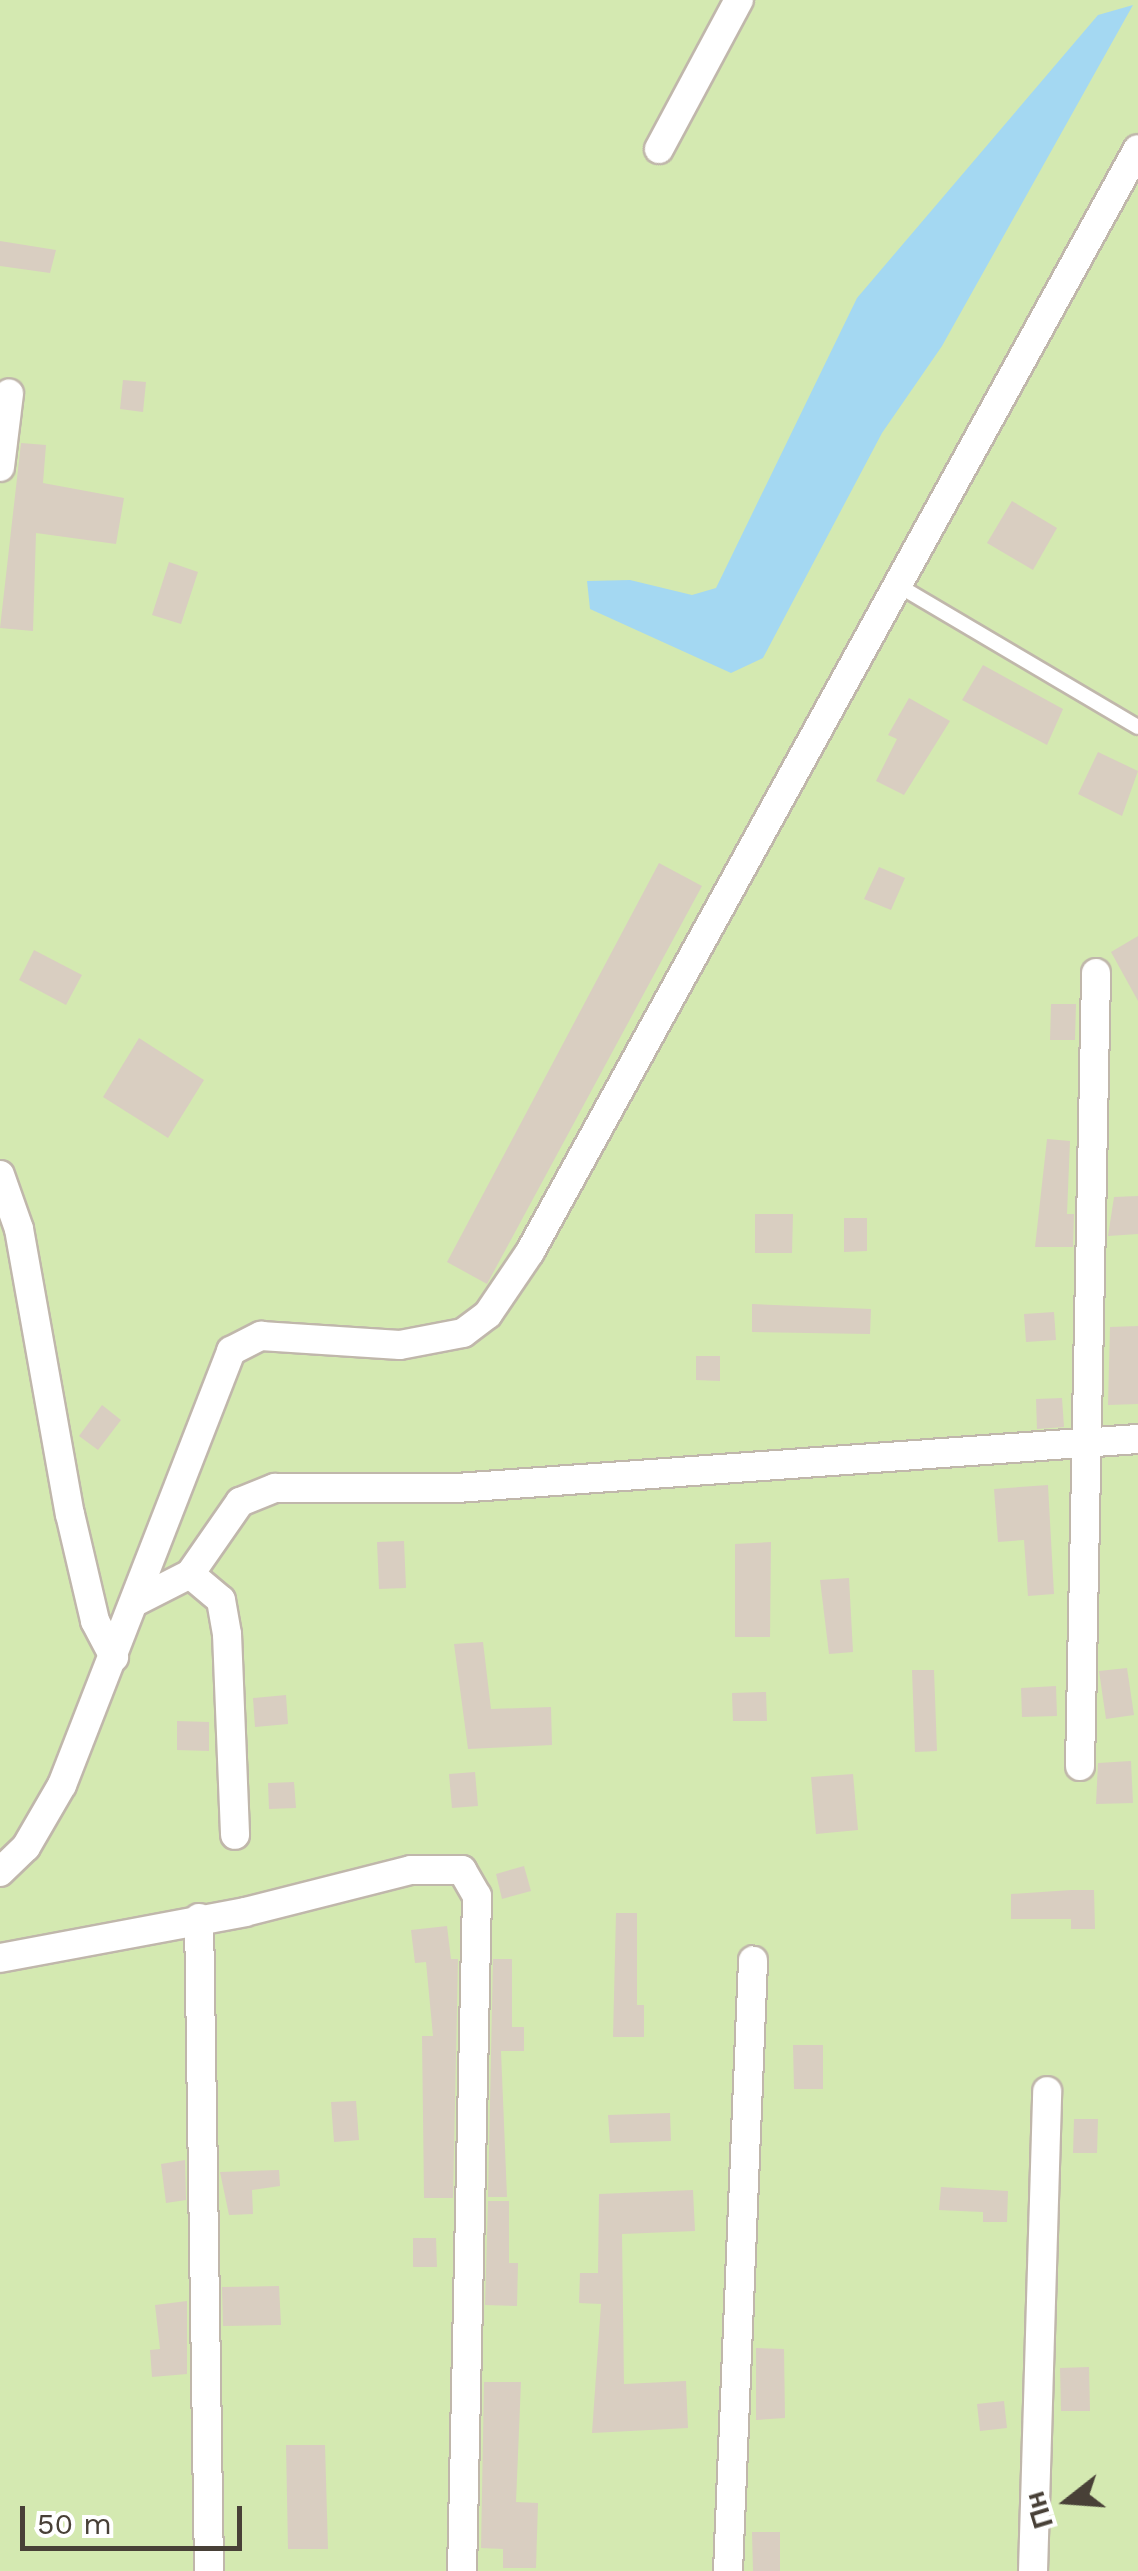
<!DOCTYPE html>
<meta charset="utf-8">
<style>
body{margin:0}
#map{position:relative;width:1138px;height:2571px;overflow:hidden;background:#f5f0e9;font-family:"Work Sans",sans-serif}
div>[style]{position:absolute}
.green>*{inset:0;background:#d4e9b1}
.water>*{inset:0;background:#a4d8f2}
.building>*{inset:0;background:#d9cec1}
.roads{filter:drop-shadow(2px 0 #c0b7ab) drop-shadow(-2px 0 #c0b7ab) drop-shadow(0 2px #c0b7ab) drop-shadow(0 -2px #c0b7ab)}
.service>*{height:14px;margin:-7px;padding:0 7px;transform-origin:7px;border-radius:7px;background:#fff}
.minor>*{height:28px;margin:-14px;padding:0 14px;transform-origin:14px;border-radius:14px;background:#fff}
span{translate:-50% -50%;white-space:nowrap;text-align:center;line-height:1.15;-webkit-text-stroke:8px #fff;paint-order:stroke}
.north{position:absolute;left:1018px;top:2451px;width:100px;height:100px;-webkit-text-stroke:8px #fff;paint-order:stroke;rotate:253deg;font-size:28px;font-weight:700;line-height:40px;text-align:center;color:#484037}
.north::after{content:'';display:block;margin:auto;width:35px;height:45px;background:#484037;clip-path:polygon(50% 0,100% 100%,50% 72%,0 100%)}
.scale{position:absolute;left:20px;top:2506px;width:222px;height:45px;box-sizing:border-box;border:5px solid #484037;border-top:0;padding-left:12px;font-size:30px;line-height:35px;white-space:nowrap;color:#484037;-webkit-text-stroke:8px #fff;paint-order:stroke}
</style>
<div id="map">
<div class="green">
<div style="clip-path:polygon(0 0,1138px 0,1138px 2571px,0 2571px)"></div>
</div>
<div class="water">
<div style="clip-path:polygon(1133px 5px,942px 346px,882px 433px,763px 658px,731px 673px,590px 609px,587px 581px,630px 580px,692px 595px,716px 588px,857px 298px,1098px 15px)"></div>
</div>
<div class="building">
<div style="clip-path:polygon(0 241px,56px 250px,50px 273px,0 266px)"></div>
<div style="clip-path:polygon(123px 380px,146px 382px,143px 412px,120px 409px)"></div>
<div style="clip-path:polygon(21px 443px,46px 445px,43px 483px,124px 498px,116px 544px,36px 533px,33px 631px,0 628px)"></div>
<div style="clip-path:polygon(1012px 501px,1057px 528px,1033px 570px,987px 543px)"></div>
<div style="clip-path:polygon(169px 562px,198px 572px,181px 624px,152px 615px)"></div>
<div style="clip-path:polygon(983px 665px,1063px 709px,1047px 745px,962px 700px)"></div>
<div style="clip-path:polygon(909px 698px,950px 721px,904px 795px,876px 781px,897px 739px,888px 735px)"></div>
<div style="clip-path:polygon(1098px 752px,1138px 771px,1122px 816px,1078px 794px)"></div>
<div style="clip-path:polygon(659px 863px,702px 886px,487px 1284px,447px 1262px)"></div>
<div style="clip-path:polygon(879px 867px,905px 878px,891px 910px,864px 899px)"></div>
<div style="clip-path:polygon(1138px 936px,1138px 1001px,1111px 952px)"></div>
<div style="clip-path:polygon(34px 950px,82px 975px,66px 1005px,19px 980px)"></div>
<div style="clip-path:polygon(1051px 1004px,1076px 1004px,1075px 1040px,1050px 1040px)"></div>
<div style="clip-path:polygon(139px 1038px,204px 1080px,168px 1138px,103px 1097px)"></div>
<div style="clip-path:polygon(1047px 1139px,1070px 1141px,1067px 1214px,1074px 1214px,1073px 1247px,1035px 1247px)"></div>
<div style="clip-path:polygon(1138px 1196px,1138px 1234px,1108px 1236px,1114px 1197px)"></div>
<div style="clip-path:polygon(755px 1214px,793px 1214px,792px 1253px,755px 1253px)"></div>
<div style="clip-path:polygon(844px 1218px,867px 1218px,867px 1251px,844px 1252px)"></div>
<div style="clip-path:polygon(752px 1304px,871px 1309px,870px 1334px,752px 1332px)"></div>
<div style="clip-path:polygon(1054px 1312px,1056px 1340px,1026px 1342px,1024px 1314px)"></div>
<div style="clip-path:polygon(1138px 1326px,1138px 1404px,1108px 1405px,1110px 1327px)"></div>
<div style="clip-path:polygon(696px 1356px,720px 1356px,720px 1381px,696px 1380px)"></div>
<div style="clip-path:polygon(1062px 1398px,1064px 1427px,1037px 1429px,1036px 1399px)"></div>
<div style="clip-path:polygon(102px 1405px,121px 1420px,98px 1450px,79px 1436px)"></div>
<div style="clip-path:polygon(1048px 1485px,1054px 1594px,1028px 1596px,1024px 1540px,998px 1542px,994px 1489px)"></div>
<div style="clip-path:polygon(404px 1541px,406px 1588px,379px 1589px,377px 1542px)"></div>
<div style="clip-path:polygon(771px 1542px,770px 1637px,735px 1637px,735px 1544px)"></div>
<div style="clip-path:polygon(849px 1578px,853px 1652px,829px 1654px,820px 1580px)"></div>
<div style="clip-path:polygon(483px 1642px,491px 1709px,551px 1707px,552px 1745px,468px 1749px,454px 1644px)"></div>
<div style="clip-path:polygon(1127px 1668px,1134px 1715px,1106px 1719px,1099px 1671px)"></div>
<div style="clip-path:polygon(912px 1670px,934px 1670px,937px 1751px,915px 1752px)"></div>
<div style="clip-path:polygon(1056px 1686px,1057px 1716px,1022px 1717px,1021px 1688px)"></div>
<div style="clip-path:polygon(766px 1692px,767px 1721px,733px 1721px,732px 1693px)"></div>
<div style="clip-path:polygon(286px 1695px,288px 1724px,255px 1727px,253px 1698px)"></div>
<div style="clip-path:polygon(177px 1721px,209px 1722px,209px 1751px,177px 1750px)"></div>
<div style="clip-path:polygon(1131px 1761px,1133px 1803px,1096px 1804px,1098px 1763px)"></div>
<div style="clip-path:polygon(475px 1772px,478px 1806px,452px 1808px,449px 1774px)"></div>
<div style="clip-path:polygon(853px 1774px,858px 1830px,816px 1834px,811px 1777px)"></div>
<div style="clip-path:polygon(294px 1782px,296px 1808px,269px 1809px,268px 1783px)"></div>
<div style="clip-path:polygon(524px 1866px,531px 1891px,502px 1899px,496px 1874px)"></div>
<div style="clip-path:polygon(1071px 1890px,1094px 1890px,1095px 1929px,1071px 1929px,1071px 1919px,1011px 1919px,1011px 1894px)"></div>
<div style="clip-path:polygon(616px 1913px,637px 1913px,637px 2005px,644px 2005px,644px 2037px,613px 2037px)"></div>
<div style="clip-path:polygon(447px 1926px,451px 1959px,458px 1959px,453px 2198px,424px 2198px,422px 2036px,433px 2036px,426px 1962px,415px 1963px,411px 1930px)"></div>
<div style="clip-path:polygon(493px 1959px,512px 1959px,512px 2027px,524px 2027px,524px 2051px,501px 2051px,507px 2197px,488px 2197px)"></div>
<div style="clip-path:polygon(793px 2045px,823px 2045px,823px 2089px,794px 2089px)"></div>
<div style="clip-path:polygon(356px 2101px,359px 2140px,334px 2142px,331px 2102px)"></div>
<div style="clip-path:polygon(670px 2113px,671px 2141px,610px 2143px,608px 2115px)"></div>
<div style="clip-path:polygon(1074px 2119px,1098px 2119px,1097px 2153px,1073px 2153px)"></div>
<div style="clip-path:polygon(185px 2160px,186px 2200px,166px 2203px,161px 2164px)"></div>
<div style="clip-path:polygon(279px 2170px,280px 2186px,252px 2190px,253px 2214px,229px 2215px,220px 2172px)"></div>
<div style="clip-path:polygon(941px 2187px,1008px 2191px,1007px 2222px,983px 2222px,983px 2212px,939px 2210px)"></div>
<div style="clip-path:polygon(693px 2190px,695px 2231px,622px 2234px,624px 2384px,686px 2381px,688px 2428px,592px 2433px,601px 2304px,579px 2303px,580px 2273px,598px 2273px,599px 2194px)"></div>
<div style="clip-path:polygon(488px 2201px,509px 2201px,509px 2263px,518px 2263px,517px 2306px,485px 2305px)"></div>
<div style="clip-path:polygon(413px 2238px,436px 2238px,437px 2267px,413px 2267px)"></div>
<div style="clip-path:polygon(279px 2286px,281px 2325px,223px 2326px,222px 2287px)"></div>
<div style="clip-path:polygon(187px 2301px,187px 2374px,152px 2377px,150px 2350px,160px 2349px,155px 2305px)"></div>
<div style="clip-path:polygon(756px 2348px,784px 2349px,785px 2418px,756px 2420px)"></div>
<div style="clip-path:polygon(1089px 2367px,1090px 2411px,1061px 2411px,1060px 2368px)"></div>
<div style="clip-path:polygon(484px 2382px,521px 2382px,516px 2502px,538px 2503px,536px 2568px,503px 2568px,503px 2549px,481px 2548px)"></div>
<div style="clip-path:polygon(1004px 2401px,1007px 2428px,980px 2431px,977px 2404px)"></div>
<div style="clip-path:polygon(286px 2445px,325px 2445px,328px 2549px,288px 2549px)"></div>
<div style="clip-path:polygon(752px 2532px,780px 2532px,780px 2571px,753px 2571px)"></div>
</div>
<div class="roads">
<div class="service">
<div style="left:901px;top:587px;width:275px;rotate:30.6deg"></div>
</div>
<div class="minor">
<div style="left:659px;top:149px;width:169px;rotate:-61.8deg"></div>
<div style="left:0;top:467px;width:74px;rotate:-83deg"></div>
<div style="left:0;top:1175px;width:57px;rotate:70.6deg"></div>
<div style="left:19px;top:1229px;width:290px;rotate:79.9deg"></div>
<div style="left:70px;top:1514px;width:110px;rotate:76.8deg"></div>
<div style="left:95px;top:1621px;width:41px;rotate:62.2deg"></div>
<div style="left:190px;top:1574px;width:40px;rotate:40deg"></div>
<div style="left:221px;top:1600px;width:35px;rotate:80deg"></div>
<div style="left:227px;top:1634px;width:201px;rotate:87.7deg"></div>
<div style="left:137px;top:1601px;width:59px;rotate:-27deg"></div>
<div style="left:190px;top:1574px;width:88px;rotate:-55.2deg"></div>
<div style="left:240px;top:1502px;width:38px;rotate:-22deg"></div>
<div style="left:275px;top:1488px;width:182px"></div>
<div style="left:457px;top:1488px;width:683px;rotate:-4.12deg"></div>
<div style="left:1080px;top:1766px;width:793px;rotate:-88.84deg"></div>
<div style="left:0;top:1872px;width:36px;rotate:-44deg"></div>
<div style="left:26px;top:1847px;width:72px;rotate:-59.9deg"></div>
<div style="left:62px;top:1785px;width:466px;rotate:-68.7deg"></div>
<div style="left:231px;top:1351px;width:34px;rotate:-27deg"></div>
<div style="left:261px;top:1336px;width:139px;rotate:3.7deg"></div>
<div style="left:400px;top:1345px;width:64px;rotate:-10.8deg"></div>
<div style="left:463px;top:1333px;width:31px;rotate:-37deg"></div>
<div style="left:488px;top:1314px;width:75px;rotate:-55.9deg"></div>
<div style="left:530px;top:1252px;width:1259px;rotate:-61.14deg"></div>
<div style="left:199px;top:1918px;width:653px;rotate:89.12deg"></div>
<div style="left:0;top:1958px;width:249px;rotate:-10.6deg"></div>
<div style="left:245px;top:1912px;width:171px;rotate:-14.2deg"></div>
<div style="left:411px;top:1870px;width:51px"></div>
<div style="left:462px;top:1870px;width:30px;rotate:60deg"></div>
<div style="left:477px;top:1896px;width:675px;rotate:91.27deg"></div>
<div style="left:728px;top:2571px;width:611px;rotate:-87.65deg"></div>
<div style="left:1033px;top:2571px;width:480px;rotate:-88.3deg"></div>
</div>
</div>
<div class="north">Пн</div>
<div class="scale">50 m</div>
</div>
